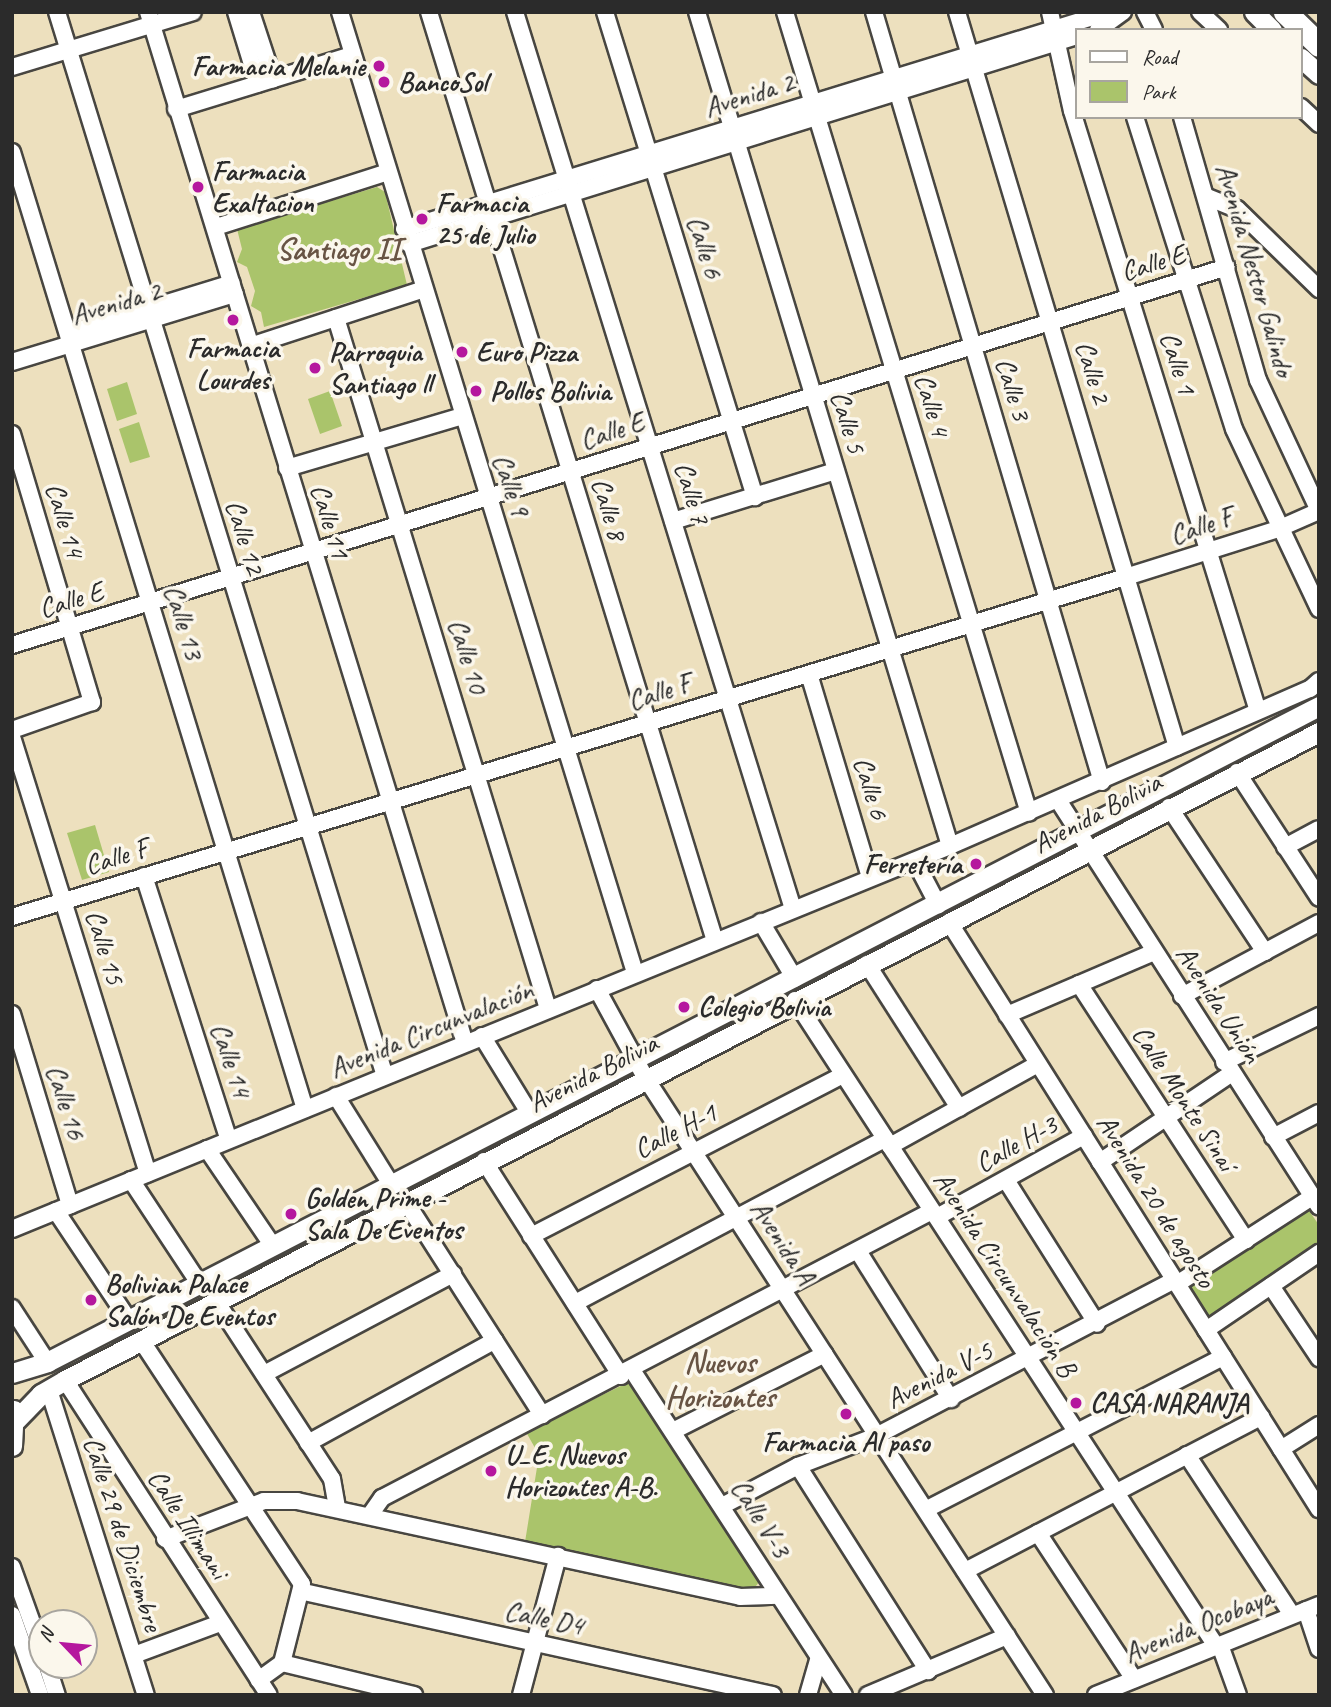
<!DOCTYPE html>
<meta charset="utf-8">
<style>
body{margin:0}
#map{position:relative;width:1331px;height:1707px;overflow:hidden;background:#ede0be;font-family:Caveat,sans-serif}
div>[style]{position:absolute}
.green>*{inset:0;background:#aac46b}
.roads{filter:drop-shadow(2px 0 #484641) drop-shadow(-2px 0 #484641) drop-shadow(0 2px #484641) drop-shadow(0 -2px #484641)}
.minor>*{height:16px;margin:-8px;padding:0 8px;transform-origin:8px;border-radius:8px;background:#fff}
.major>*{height:19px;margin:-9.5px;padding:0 9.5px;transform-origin:9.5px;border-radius:9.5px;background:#fff}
.highway>*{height:23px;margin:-11.5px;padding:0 11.5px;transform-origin:11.5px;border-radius:11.5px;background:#fff}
.dots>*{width:19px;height:19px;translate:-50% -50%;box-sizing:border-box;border:4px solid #fbf7ec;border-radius:50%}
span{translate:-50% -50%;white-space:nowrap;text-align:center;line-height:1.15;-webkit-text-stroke:7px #fbf7ec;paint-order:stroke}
.poi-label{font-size:28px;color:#2b2b2b;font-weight:700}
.right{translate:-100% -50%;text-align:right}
.left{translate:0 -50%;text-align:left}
.street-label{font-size:28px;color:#2b2b2b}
.neighbourhood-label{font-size:30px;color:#685444;font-weight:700}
.frame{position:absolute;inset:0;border:14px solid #2b2b2b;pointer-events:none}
.legend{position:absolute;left:1075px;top:28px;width:228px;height:91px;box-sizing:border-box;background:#fbf7ec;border:2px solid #a8a59f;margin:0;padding:9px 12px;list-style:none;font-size:21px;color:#2b2b2b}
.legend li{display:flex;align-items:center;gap:14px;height:35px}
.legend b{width:35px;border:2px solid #a8a59f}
.north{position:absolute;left:28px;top:1609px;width:70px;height:70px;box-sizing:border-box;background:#fbf7ec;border:2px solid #a8a59f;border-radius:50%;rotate:296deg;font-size:19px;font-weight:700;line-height:28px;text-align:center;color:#2b2b2b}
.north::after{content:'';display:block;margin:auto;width:24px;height:32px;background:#b5179e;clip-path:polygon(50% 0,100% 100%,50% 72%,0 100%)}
</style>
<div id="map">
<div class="green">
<div style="clip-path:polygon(377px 187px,385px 192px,407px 285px,264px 327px,261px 312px,251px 306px,255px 291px,247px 267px,237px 262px,242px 249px,237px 229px)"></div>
<div style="clip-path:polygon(127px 382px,137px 414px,117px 421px,107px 389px)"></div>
<div style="clip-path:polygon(330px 391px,342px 426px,320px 434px,308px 399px)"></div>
<div style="clip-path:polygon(139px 422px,150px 457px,130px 463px,119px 429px)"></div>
<div style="clip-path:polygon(95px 825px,109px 872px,82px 880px,67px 833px)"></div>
<div style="clip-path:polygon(1305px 1205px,1319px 1225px,1319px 1246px,1211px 1319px,1187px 1284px)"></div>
<div style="clip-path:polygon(627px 1383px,634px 1385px,762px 1578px,753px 1590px,525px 1542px,539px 1455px,526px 1432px)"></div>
</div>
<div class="roads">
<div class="minor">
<div style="left:57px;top:12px;width:1113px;rotate:72.87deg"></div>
<div style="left:148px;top:12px;width:1079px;rotate:72.91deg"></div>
<div style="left:236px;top:12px;width:75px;rotate:73deg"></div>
<div style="left:251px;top:12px;width:71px;rotate:71.8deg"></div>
<div style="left:340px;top:12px;width:1005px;rotate:72.93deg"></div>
<div style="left:429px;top:12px;width:972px;rotate:72.89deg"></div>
<div style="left:515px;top:12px;width:939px;rotate:72.78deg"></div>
<div style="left:605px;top:12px;width:508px;rotate:72.81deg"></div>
<div style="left:697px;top:12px;width:872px;rotate:73.12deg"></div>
<div style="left:785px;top:12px;width:837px;rotate:73.06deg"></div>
<div style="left:874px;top:12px;width:803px;rotate:73.51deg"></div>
<div style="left:957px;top:12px;width:767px;rotate:73.34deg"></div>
<div style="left:1050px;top:12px;width:101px;rotate:77.5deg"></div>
<div style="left:1072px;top:111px;width:628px;rotate:72.78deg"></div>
<div style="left:1145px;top:12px;width:20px;rotate:63deg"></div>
<div style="left:1200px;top:12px;width:26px;rotate:43deg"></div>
<div style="left:1098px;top:30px;width:31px;rotate:-36deg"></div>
<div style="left:12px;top:67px;width:189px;rotate:-16.9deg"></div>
<div style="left:1301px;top:107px;width:25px;rotate:43deg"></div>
<div style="left:176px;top:109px;width:184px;rotate:-17.1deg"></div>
<div style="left:1135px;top:117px;width:327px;rotate:72.4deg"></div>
<div style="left:1234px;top:429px;width:199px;rotate:64.7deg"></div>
<div style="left:1182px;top:117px;width:274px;rotate:73.9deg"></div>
<div style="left:1258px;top:380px;width:145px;rotate:65deg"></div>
<div style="left:12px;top:152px;width:1001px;rotate:72.98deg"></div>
<div style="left:1207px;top:197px;width:32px;rotate:22deg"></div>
<div style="left:1237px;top:209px;width:115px;rotate:44.3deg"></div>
<div style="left:216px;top:227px;width:177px;rotate:-17.7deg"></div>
<div style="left:404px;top:229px;width:738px;rotate:-17.11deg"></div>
<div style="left:409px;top:244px;width:700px;rotate:-17.3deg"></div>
<div style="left:336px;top:318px;width:723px;rotate:72.94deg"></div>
<div style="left:73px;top:332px;width:166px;rotate:-17.1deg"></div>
<div style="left:250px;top:346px;width:183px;rotate:-18.1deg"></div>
<div style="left:12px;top:362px;width:233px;rotate:-17deg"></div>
<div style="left:12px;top:434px;width:280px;rotate:73.4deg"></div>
<div style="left:92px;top:702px;width:85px;rotate:160.7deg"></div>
<div style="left:287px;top:468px;width:183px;rotate:-16.5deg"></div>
<div style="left:673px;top:521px;width:170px;rotate:-17.1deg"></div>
<div style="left:12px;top:645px;width:1272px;rotate:-17.28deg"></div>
<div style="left:809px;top:674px;width:212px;rotate:73.3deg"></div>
<div style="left:12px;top:737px;width:457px;rotate:72.7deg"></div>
<div style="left:1237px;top:772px;width:150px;rotate:56.9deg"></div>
<div style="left:1058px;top:800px;width:483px;rotate:57.3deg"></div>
<div style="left:1169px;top:807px;width:174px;rotate:56.5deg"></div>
<div style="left:1285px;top:847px;width:38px;rotate:-28deg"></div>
<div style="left:915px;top:861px;width:50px;rotate:62.4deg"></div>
<div style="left:144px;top:876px;width:277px;rotate:72.2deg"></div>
<div style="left:12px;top:917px;width:1168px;rotate:-16.98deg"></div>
<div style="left:1129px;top:576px;width:156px;rotate:-17.5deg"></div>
<div style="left:1278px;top:529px;width:45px;rotate:-23.7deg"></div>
<div style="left:761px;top:922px;width:66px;rotate:59.2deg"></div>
<div style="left:949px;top:922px;width:694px;rotate:57.78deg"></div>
<div style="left:867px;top:964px;width:171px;rotate:57.4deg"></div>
<div style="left:1079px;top:984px;width:306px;rotate:56.9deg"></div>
<div style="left:597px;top:989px;width:100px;rotate:61.4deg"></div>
<div style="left:645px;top:1077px;width:736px;rotate:57.09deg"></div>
<div style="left:1182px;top:996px;width:155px;rotate:-28.1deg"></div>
<div style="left:795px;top:1000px;width:771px;rotate:56.91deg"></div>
<div style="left:12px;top:1014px;width:200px;rotate:73.1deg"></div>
<div style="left:1007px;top:1015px;width:160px;rotate:-23.2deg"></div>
<div style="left:482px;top:1036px;width:92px;rotate:58.4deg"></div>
<div style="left:1224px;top:1062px;width:106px;rotate:-25.8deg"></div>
<div style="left:336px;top:1096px;width:106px;rotate:58.1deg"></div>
<div style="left:1273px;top:1137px;width:52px;rotate:-27.6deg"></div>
<div style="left:890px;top:1146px;width:169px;rotate:-29deg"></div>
<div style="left:207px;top:1149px;width:117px;rotate:55.8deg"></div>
<div style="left:484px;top:1161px;width:255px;rotate:57.5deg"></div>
<div style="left:1100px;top:1162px;width:159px;rotate:-34deg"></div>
<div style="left:131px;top:1180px;width:123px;rotate:56.6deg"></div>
<div style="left:1006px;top:1180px;width:170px;rotate:57.7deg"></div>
<div style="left:406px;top:1202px;width:253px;rotate:57.4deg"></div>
<div style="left:56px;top:1211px;width:130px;rotate:56.3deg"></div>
<div style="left:937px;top:1217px;width:168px;rotate:-28.9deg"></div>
<div style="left:12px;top:1229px;width:1013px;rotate:-22.21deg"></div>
<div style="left:950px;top:846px;width:393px;rotate:-23.6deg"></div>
<div style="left:1310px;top:689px;width:12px;rotate:-42deg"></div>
<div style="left:531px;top:1236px;width:351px;rotate:-27.3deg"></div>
<div style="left:858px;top:1251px;width:175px;rotate:57.9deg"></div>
<div style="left:1177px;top:1284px;width:161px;rotate:-32.8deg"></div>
<div style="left:1271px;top:1286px;width:87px;rotate:56.3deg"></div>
<div style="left:216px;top:1301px;width:212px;rotate:56.9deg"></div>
<div style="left:332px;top:1479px;width:29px;rotate:80deg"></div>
<div style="left:575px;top:1303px;width:351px;rotate:-27.9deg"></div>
<div style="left:12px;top:1308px;width:64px;rotate:57.1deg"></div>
<div style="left:1206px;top:1330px;width:137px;rotate:-34.3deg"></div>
<div style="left:141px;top:1340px;width:292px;rotate:56.6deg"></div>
<div style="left:302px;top:1584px;width:81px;rotate:104.2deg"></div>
<div style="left:282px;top:1663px;width:29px;rotate:144deg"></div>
<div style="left:632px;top:1370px;width:388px;rotate:56.9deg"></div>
<div style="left:264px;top:1374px;width:214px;rotate:-27.9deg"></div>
<div style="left:65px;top:1380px;width:375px;rotate:57.1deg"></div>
<div style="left:49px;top:1390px;width:320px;rotate:72.4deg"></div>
<div style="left:673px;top:1431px;width:170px;rotate:-26.9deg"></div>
<div style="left:308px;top:1443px;width:213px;rotate:-28.8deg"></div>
<div style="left:1281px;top:1449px;width:45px;rotate:-32.3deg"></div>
<div style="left:1187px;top:1455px;width:191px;rotate:56.7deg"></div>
<div style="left:798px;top:1466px;width:243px;rotate:57.6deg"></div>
<div style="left:722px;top:1506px;width:86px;rotate:-27.8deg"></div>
<div style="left:798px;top:1466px;width:84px;rotate:-21deg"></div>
<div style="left:876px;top:1436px;width:336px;rotate:-27.6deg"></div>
<div style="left:927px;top:1509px;width:333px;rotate:-27.2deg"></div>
<div style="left:370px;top:1515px;width:21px;rotate:-55deg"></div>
<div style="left:382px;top:1498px;width:620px;rotate:-27.56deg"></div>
<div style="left:1038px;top:1533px;width:175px;rotate:56.7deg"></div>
<div style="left:165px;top:1539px;width:106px;rotate:-21deg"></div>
<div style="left:264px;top:1501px;width:33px"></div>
<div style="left:297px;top:1501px;width:453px;rotate:12.2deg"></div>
<div style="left:740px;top:1597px;width:38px;rotate:-2deg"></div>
<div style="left:12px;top:1567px;width:89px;rotate:70.3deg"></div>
<div style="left:965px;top:1571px;width:334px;rotate:-27.5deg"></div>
<div style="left:304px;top:1592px;width:480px;rotate:12.4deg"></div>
<div style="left:1306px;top:1610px;width:41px;rotate:71.6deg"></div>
<div style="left:12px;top:1615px;width:85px;rotate:70.7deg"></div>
<div style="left:1220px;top:1645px;width:53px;rotate:70.2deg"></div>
<div style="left:134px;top:1655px;width:92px;rotate:-20.4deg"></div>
<div style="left:282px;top:1663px;width:136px;rotate:13.6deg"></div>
<div style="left:47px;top:1665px;width:32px;rotate:72deg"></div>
<div style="left:521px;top:1695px;width:144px;rotate:-75.1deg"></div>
<div style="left:808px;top:1695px;width:37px;rotate:-74deg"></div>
<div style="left:868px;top:1695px;width:151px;rotate:-23deg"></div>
<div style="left:1096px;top:1695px;width:240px;rotate:-22deg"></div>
</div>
<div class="major">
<div style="left:1254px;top:12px;width:25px;rotate:45deg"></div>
<div style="left:1301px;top:58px;width:24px;rotate:42deg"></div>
<div style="left:12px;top:1373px;width:37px;rotate:-17deg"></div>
<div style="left:47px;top:1362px;width:1431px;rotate:-27.28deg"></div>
<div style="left:16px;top:1420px;width:36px;rotate:-46deg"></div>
<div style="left:41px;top:1394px;width:28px;rotate:-30deg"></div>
<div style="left:65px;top:1380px;width:1412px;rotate:-27.33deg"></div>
<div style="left:12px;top:1446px;width:36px;rotate:-87deg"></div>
</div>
<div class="highway">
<div style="left:1285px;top:12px;width:47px;rotate:44.1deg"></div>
</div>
</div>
<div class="dots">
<div style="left:379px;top:66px;background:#b5179e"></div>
<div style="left:384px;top:82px;background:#b5179e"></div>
<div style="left:198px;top:187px;background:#b5179e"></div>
<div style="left:422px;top:219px;background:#b5179e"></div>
<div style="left:233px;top:320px;background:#b5179e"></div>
<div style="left:462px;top:352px;background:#b5179e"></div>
<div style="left:315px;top:368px;background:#b5179e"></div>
<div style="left:476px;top:391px;background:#b5179e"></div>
<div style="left:976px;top:864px;background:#b5179e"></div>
<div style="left:684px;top:1007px;background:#b5179e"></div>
<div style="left:291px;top:1214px;background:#b5179e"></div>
<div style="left:91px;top:1300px;background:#b5179e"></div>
<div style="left:1076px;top:1403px;background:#b5179e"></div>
<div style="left:846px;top:1414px;background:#b5179e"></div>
<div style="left:491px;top:1471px;background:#b5179e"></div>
</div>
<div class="poi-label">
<span class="right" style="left:365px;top:66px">Farmacia Melanie</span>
<span class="left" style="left:398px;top:82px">BancoSol</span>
<span class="left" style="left:212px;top:187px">Farmacia<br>Exaltacion</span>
<span class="left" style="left:436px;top:219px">Farmacia<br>25 de Julio</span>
<span style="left:233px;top:364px">Farmacia<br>Lourdes</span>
<span class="left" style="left:329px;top:368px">Parroquia<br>Santiago ll</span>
<span class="left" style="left:476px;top:352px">Euro Pizza</span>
<span class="left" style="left:490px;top:391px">Pollos Bolivia</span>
<span class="right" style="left:962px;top:864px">Ferretería</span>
<span class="left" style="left:698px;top:1007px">Colegio Bolivia</span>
<span class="left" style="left:305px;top:1214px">Golden Prime -<br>Sala De Eventos</span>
<span class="left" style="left:105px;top:1300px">Bolivian Palace<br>Salón De Eventos</span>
<span class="left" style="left:1090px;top:1403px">CASA NARANJA</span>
<span style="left:846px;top:1442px">Farmacia Al paso</span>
<span class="left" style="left:505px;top:1471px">U_E. Nuevos<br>Horizontes A-B.</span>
</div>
<div class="street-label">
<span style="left:749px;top:95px;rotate:-17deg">Avenida 2</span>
<span style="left:705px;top:247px;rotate:73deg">Calle 6</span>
<span style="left:1153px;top:263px;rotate:-17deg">Calle E</span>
<span style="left:1255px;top:270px;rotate:74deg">Avenida Nestor Galindo</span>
<span style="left:116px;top:303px;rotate:-16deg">Avenida 2</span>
<span style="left:1178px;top:363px;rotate:72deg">Calle 1</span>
<span style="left:1093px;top:372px;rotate:73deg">Calle 2</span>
<span style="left:1013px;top:389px;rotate:73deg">Calle 3</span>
<span style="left:932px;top:405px;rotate:73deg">Calle 4</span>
<span style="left:848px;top:422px;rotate:73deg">Calle 5</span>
<span style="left:612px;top:431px;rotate:-17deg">Calle E</span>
<span style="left:511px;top:485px;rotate:72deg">Calle 9</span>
<span style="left:692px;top:493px;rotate:73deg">Calle 7</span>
<span style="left:609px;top:509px;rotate:73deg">Calle 8</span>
<span style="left:65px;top:520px;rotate:73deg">Calle 14</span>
<span style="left:330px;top:521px;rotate:73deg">Calle 11</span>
<span style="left:1201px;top:526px;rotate:-18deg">Calle F</span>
<span style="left:245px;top:537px;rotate:73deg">Calle 12</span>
<span style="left:71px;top:600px;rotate:-17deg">Calle E</span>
<span style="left:184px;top:622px;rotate:73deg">Calle 13</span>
<span style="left:468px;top:656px;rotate:73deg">Calle 10</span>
<span style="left:659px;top:692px;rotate:-17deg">Calle F</span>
<span style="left:871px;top:788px;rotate:73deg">Calle 6</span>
<span style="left:1097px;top:813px;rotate:-28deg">Avenida Bolivia</span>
<span style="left:116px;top:857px;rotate:-17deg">Calle F</span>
<span style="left:105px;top:947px;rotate:73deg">Calle 15</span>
<span style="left:1219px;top:1004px;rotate:57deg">Avenida Unión</span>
<span style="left:431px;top:1029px;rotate:-22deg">Avenida Circunvalación</span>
<span style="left:231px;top:1060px;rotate:72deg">Calle 14</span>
<span style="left:593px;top:1073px;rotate:-27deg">Avenida Bolivia</span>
<span style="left:1184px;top:1098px;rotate:57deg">Calle Monte Sinaí</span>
<span style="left:66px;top:1102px;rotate:73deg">Calle 16</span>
<span style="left:675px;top:1131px;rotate:-27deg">Calle H-1</span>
<span style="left:1016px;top:1144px;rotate:-29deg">Calle H-3</span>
<span style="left:1156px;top:1201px;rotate:58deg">Avenida 20 de agosto</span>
<span style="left:783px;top:1242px;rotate:57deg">Avenida A</span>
<span style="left:1005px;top:1274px;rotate:57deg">Avenida Circunvalación B</span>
<span style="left:939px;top:1375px;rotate:-27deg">Avenida V-5</span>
<span style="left:761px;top:1518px;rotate:58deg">Calle V-3</span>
<span style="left:188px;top:1524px;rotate:57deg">Calle Illimani</span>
<span style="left:123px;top:1534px;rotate:72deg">Calle 29 de Diciembre</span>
<span style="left:544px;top:1618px;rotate:12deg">Calle D4</span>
<span style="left:1198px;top:1625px;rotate:-22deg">Avenida Ocobaya</span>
</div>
<div class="neighbourhood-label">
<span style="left:339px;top:249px">Santiago II</span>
<span style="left:720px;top:1379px">Nuevos<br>Horizontes</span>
</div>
<div class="frame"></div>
<ul class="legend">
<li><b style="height:9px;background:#fff"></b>Road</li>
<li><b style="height:19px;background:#aac46b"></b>Park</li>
</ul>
<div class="north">N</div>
</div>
